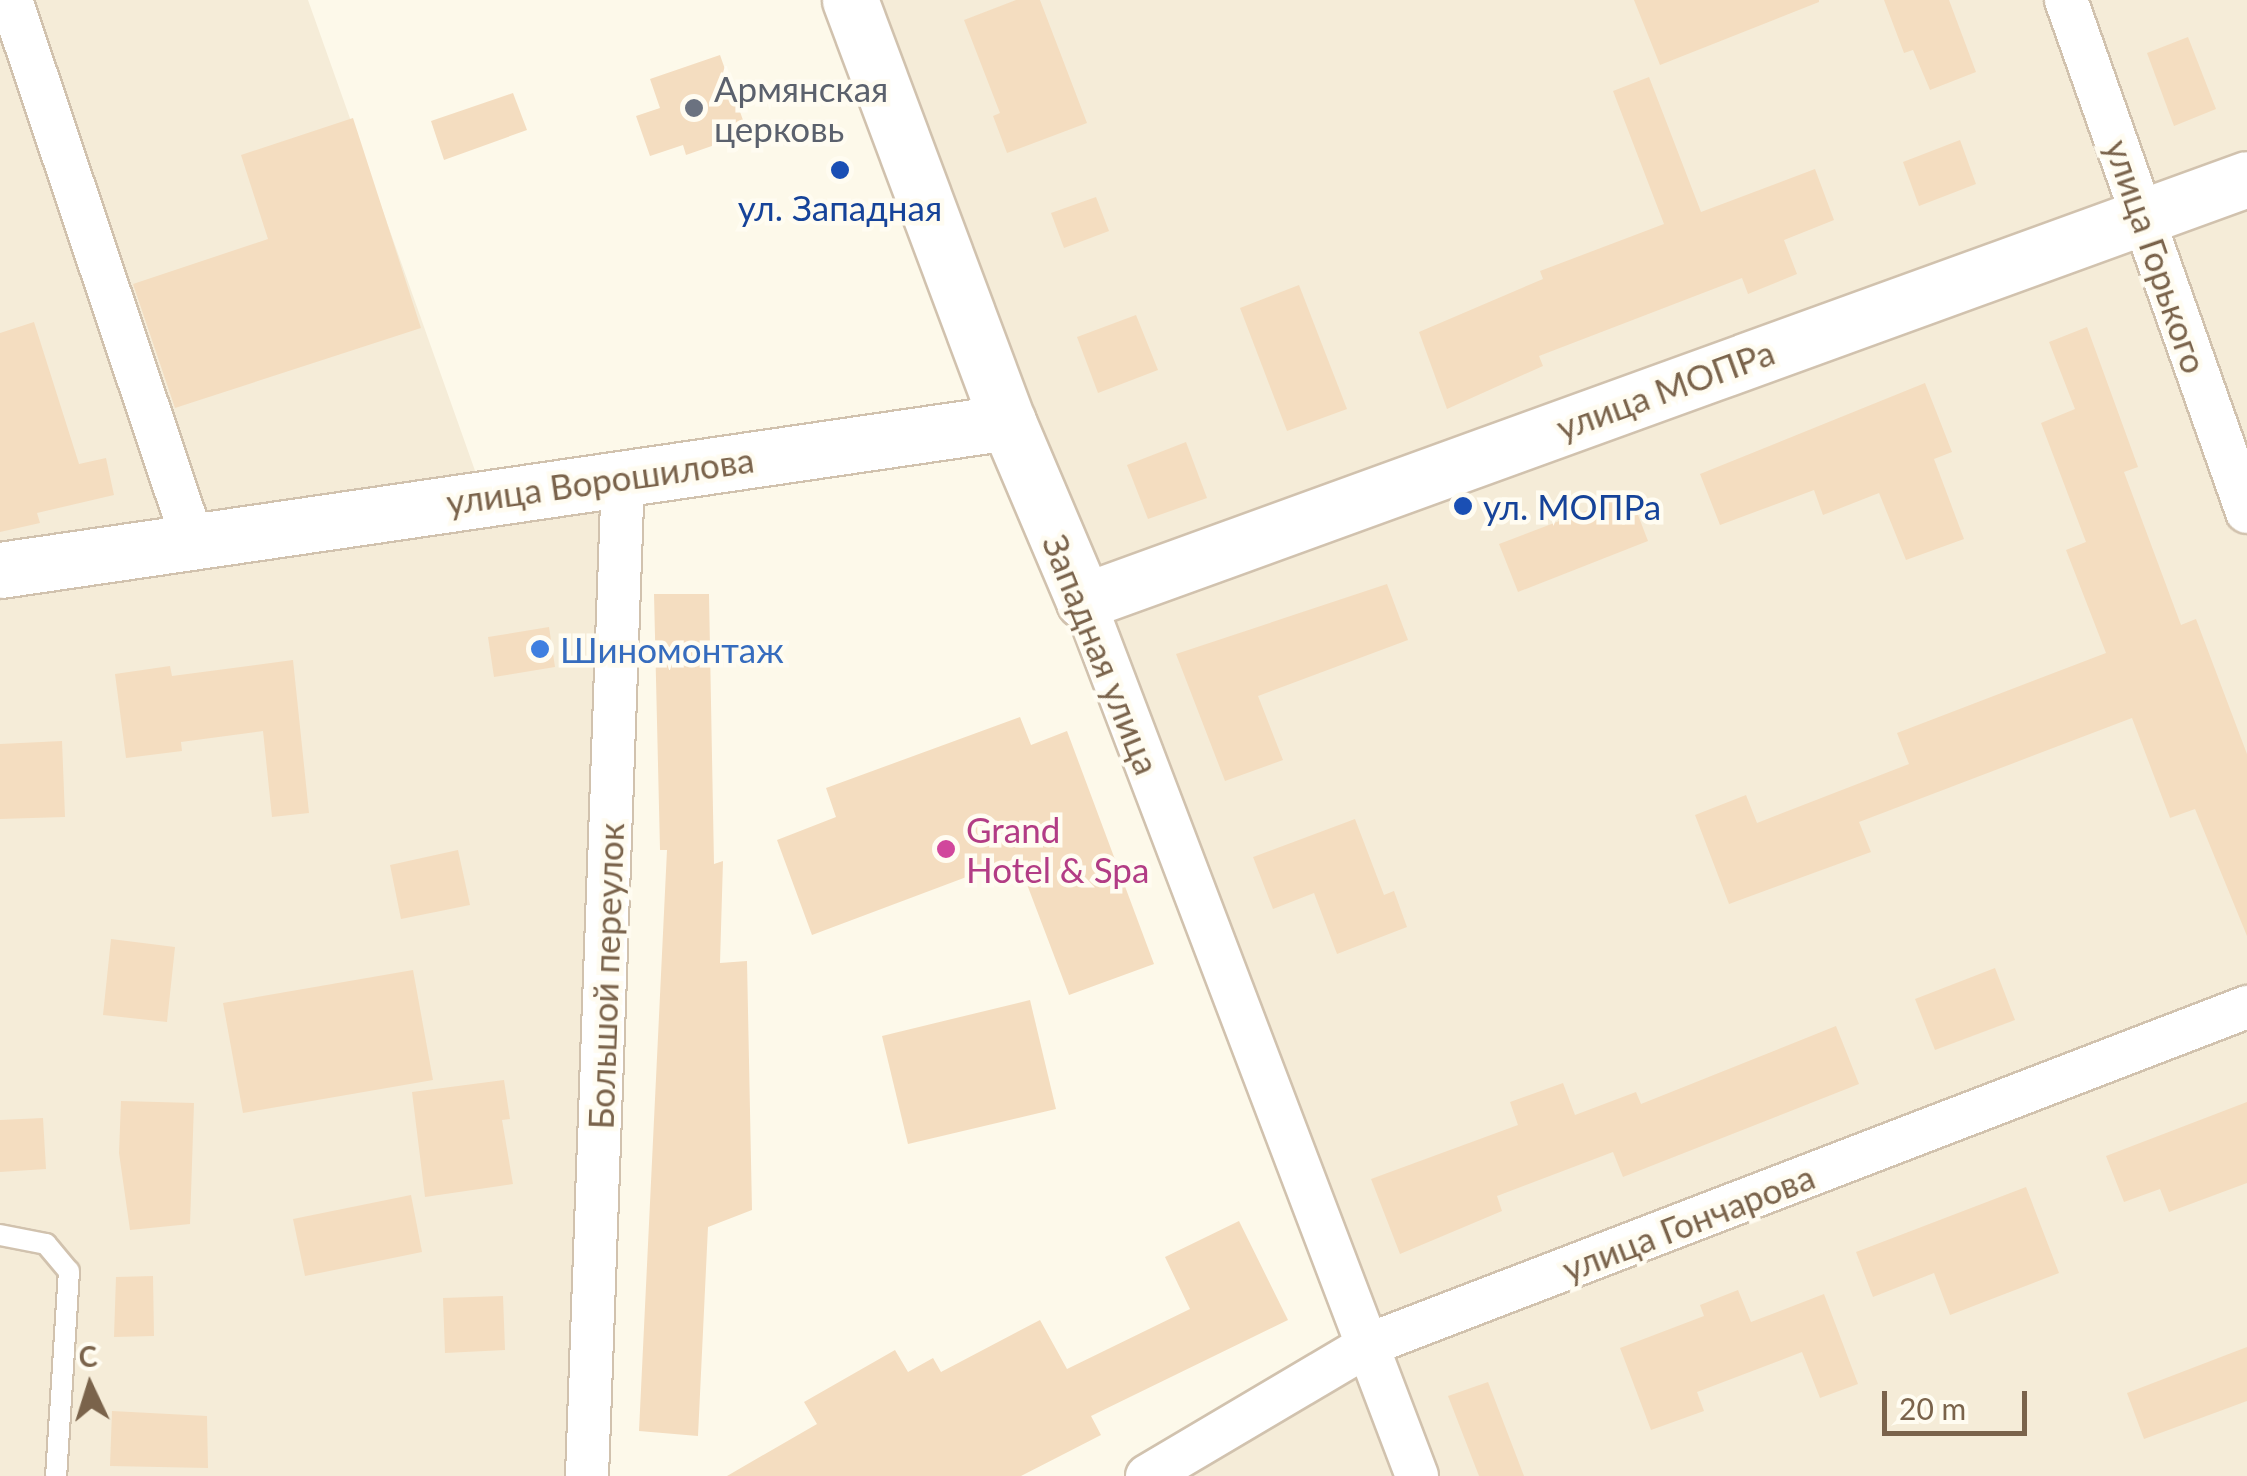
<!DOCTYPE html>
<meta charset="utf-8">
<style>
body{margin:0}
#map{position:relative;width:2247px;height:1476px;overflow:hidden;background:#fdf9ea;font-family:Lato,sans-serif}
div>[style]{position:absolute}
.residential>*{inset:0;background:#f5ecd8}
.building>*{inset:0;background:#f4ddc0}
.roads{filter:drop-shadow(2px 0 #d1c2ae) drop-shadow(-2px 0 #d1c2ae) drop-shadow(0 2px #d1c2ae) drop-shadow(0 -2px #d1c2ae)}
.lane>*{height:20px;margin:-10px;padding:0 10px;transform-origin:10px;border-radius:10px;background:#fff}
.street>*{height:42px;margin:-21px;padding:0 21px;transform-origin:21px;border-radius:21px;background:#fff}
.secondary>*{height:55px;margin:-27.5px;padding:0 27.5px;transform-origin:27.5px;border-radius:27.5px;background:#fff}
.dots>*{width:28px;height:28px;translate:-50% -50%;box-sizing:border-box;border:5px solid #fffcf1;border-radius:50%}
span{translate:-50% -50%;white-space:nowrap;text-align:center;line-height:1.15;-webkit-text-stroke:9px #fffcf1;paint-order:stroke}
.worship-label{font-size:35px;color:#5b616d}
.left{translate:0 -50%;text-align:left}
.transit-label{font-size:35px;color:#164399}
.street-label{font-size:35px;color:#7a634b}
.shop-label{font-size:35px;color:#366cbe}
.hotel-label{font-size:35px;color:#b23c85}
.north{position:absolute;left:40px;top:1336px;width:100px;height:100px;-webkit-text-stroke:8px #fffcf1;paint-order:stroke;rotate:356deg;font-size:28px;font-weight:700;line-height:40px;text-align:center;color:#7a634b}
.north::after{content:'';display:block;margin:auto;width:35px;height:45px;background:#7a634b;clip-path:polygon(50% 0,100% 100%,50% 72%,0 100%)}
.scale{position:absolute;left:1882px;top:1391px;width:145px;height:45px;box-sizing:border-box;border:5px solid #7a634b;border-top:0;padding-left:12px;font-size:30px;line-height:35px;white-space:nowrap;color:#7a634b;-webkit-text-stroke:8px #fffcf1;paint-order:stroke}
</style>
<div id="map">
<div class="residential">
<div style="clip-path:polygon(0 0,308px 0,484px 496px,623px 477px,587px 1476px,0 1476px)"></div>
<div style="clip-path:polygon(850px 0,2247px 0,2247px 1476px,1147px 1476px,1370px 1344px)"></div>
</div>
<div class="building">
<div style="clip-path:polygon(1016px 0,1040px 0,1087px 123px,1007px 153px,993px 116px,1000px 113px,964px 20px)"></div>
<div style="clip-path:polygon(1634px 0,1819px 0,1819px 2px,1660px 65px)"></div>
<div style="clip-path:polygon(1884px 0,1949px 0,1976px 72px,1930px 90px,1913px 50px,1904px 53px)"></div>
<div style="clip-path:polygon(2188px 37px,2216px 109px,2174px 126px,2147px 53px)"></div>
<div style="clip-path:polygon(720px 55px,744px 123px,725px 130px,729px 140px,686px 155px,683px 145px,650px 156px,636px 116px,660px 108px,650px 79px)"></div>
<div style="clip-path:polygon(1649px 77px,1701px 212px,1815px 169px,1834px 220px,1784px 240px,1797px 274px,1748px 294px,1742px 278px,1539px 356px,1543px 366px,1447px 409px,1419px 332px,1543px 279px,1540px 271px,1664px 224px,1613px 91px)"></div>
<div style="clip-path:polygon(513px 93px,527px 130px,444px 160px,431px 121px)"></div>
<div style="clip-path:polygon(353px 118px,421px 328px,175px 408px,133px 284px,268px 239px,241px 155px)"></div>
<div style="clip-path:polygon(1960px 140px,1976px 184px,1919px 206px,1903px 162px)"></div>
<div style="clip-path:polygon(1096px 197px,1109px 231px,1064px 248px,1051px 213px)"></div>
<div style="clip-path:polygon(1299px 285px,1347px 409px,1287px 431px,1240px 308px)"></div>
<div style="clip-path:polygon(1136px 315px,1158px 370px,1098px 393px,1077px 337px)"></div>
<div style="clip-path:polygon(34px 322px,79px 464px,106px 458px,114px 495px,37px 513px,40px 523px,0 532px,0 333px)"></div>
<div style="clip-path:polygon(2087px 327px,2138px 467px,2124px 472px,2181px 625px,2196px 619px,2247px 754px,2247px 936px,2195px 809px,2170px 818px,2132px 718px,1859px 822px,1871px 852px,1729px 904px,1695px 815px,1746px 795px,1757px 823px,1909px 764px,1897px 733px,2106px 653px,2066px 550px,2086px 542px,2041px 423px,2075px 409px,2049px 342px)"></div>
<div style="clip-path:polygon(1925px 383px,1952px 452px,1934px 459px,1964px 539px,1906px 560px,1879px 493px,1823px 515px,1814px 490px,1720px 525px,1700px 474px)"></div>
<div style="clip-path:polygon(1186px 442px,1207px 498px,1148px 519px,1127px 465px)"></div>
<div style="clip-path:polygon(1630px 494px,1648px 541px,1518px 592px,1499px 544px)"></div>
<div style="clip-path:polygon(1387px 584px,1408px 640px,1258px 696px,1283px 760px,1225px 781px,1176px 654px)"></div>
<div style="clip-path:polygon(654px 594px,709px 594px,714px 864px,723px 861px,720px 963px,747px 961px,752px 1210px,708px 1227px,698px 1436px,639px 1431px,667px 850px,660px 850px)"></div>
<div style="clip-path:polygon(549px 627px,555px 667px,494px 677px,488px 637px)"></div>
<div style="clip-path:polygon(293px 660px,309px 813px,272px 817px,263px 731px,181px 742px,182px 751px,126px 758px,115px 674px,170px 666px,172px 676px)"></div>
<div style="clip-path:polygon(1020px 717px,1031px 745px,1067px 731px,1154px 964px,1069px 995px,1017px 858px,812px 935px,777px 840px,836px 817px,826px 788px)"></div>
<div style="clip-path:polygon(62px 741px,65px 817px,0 819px,0 744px)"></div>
<div style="clip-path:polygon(1355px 819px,1384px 895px,1394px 891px,1407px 927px,1337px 954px,1314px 893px,1273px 909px,1253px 857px)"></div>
<div style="clip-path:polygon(458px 850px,470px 905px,401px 919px,390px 865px)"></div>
<div style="clip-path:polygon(111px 939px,175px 947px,167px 1022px,103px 1015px)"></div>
<div style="clip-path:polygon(1995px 968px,2015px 1020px,1935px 1050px,1915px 999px)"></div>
<div style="clip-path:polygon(413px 970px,433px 1080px,243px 1113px,223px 1003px)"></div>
<div style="clip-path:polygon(1030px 1000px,1056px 1109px,908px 1144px,882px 1036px)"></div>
<div style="clip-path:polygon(1836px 1026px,1859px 1084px,1623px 1177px,1613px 1152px,1497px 1196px,1502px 1211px,1400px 1254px,1371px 1179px,1518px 1125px,1510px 1102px,1563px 1083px,1575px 1115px,1636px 1092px,1641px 1104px)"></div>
<div style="clip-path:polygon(504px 1080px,510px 1119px,502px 1120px,513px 1184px,425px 1197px,412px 1092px)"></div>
<div style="clip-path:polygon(121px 1101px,194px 1103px,190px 1224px,130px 1230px,119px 1153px)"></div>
<div style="clip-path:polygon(2247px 1102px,2247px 1183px,2169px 1212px,2160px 1189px,2124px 1202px,2106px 1156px)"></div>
<div style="clip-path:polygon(43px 1118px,46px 1169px,0 1172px,0 1120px)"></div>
<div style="clip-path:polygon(2026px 1187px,2059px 1273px,1950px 1315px,1934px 1273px,1873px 1297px,1856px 1252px)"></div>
<div style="clip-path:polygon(411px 1195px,422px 1252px,305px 1276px,293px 1219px)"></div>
<div style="clip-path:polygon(1239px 1221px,1288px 1320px,1091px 1416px,1101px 1435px,1021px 1476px,727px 1476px,817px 1424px,804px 1402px,895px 1350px,908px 1372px,933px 1358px,941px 1372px,1040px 1320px,1067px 1369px,1190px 1309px,1165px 1257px)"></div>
<div style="clip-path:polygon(153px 1276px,154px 1336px,114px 1337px,116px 1277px)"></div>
<div style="clip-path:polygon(1738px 1290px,1751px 1322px,1824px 1294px,1858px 1384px,1820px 1398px,1802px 1352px,1697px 1392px,1704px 1411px,1651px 1430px,1620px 1348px,1704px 1316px,1700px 1305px)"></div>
<div style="clip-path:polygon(503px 1296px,505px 1350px,445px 1353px,443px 1298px)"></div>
<div style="clip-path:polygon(2247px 1347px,2247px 1401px,2144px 1439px,2127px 1393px)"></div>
<div style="clip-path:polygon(1488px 1382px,1524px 1476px,1479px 1476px,1448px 1396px)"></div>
<div style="clip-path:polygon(112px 1411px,207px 1416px,208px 1468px,110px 1466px)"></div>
</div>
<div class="roads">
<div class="lane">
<div style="left:0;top:1235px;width:47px;rotate:11.1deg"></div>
<div style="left:46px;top:1244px;width:35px;rotate:50deg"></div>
<div style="left:69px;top:1271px;width:205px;rotate:93.6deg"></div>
</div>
<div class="street">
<div style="left:11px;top:0;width:571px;rotate:71.41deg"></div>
<div style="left:2066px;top:0;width:543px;rotate:70.53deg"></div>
<div style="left:1084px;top:601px;width:936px;rotate:69.16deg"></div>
<div style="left:587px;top:1476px;width:1000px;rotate:-87.94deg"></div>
<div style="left:1147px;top:1476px;width:259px;rotate:-30.6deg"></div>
<div style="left:1370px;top:1344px;width:940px;rotate:-21.02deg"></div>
</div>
<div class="secondary">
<div style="left:850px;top:0;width:451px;rotate:69.5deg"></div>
<div style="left:1008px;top:422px;width:194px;rotate:67deg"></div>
<div style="left:1084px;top:601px;width:1237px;rotate:-19.94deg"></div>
<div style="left:0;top:570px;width:1019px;rotate:-8.35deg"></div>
</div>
</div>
<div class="dots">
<div style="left:694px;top:108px;background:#6b7280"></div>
<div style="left:840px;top:170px;background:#1a4fb4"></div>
<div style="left:1463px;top:506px;background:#1a4fb4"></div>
<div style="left:540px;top:649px;background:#3f7fe0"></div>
<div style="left:946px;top:849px;background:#d1479c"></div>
</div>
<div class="worship-label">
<span class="left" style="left:714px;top:108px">Армянская<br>церковь</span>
</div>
<div class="transit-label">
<span style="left:840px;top:207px">ул. Западная</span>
<span class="left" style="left:1483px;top:506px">ул. МОПРа</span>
</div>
<div class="street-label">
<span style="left:2157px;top:256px;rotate:71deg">улица Горького</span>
<span style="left:1665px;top:389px;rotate:-20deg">улица МОПРа</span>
<span style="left:600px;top:480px;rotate:-8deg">улица Ворошилова</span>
<span style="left:1102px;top:654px;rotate:68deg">Западная улица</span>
<span style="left:605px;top:976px;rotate:-88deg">Большой переулок</span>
<span style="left:1688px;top:1222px;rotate:-21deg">улица Гончарова</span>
</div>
<div class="shop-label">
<span class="left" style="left:560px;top:649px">Шиномонтаж</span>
</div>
<div class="hotel-label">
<span class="left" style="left:966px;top:849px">Grand<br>Hotel &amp; Spa</span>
</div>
<div class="north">С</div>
<div class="scale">20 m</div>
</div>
